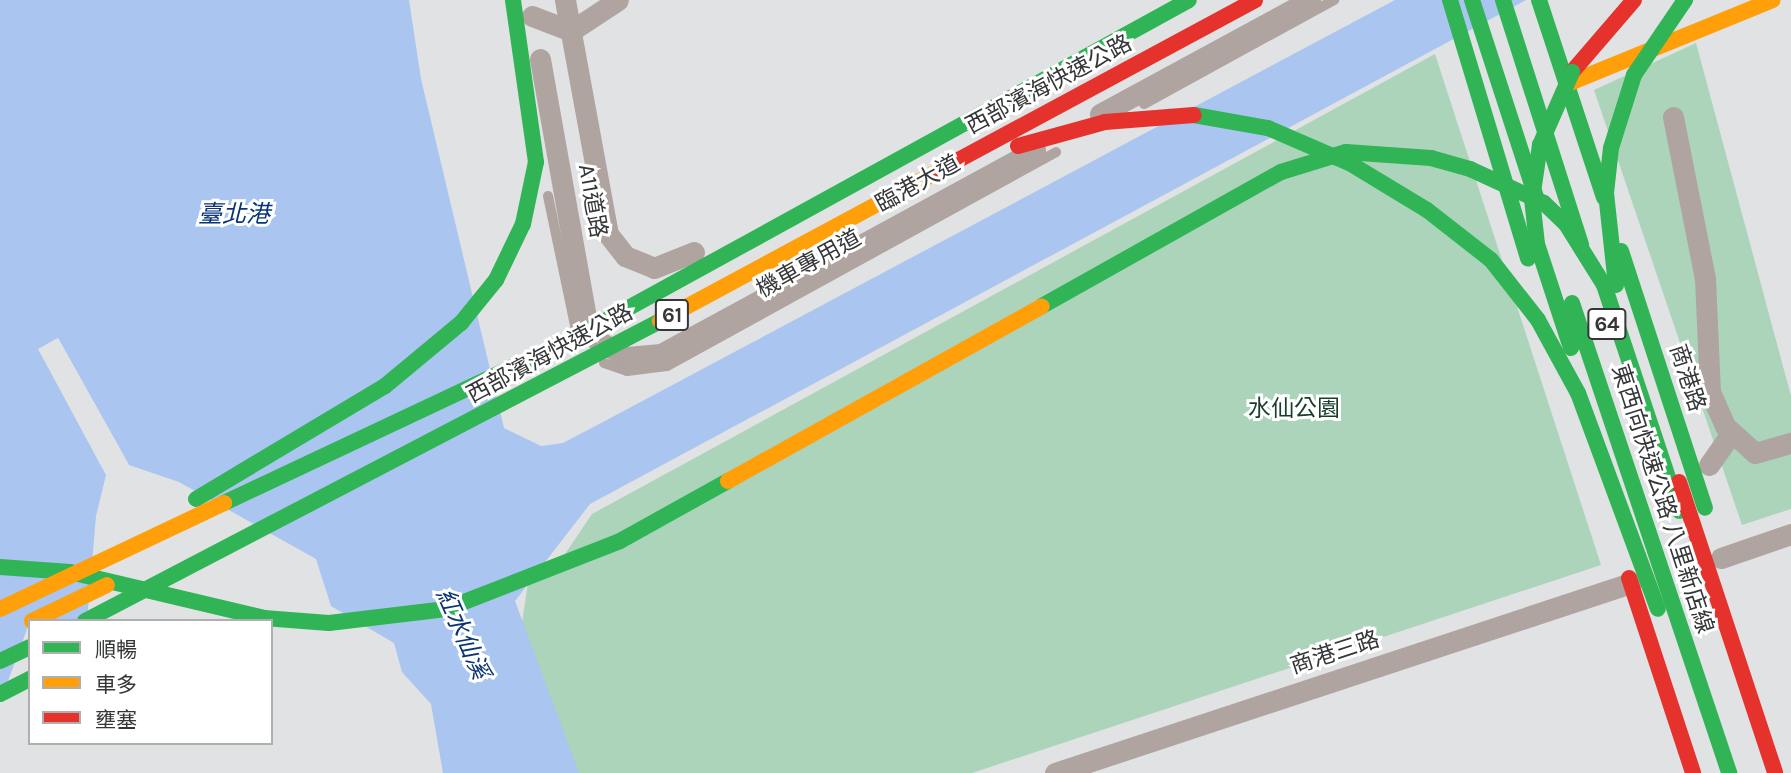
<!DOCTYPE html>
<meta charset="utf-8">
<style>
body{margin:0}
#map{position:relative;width:1791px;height:773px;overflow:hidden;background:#e0e2e4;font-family:Karla,"Noto Sans TC",sans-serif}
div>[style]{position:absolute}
.green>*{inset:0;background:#abd4bb}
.water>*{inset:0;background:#a9c5f0}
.pier>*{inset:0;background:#e0e2e4}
.lane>*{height:10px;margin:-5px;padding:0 5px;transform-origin:5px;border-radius:5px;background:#afa49f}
.street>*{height:21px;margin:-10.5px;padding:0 10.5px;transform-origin:10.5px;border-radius:10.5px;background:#afa49f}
.fast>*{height:16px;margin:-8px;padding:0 8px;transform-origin:8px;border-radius:8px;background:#30b455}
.slow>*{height:16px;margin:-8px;padding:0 8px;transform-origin:8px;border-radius:8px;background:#ff9f0a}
.jam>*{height:16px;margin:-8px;padding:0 8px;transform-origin:8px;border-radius:8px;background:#e5322d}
.fast-bridge>*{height:16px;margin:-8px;padding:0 8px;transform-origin:8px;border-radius:8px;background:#30b455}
.slow-bridge>*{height:16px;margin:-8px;padding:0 8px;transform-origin:8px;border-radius:8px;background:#ff9f0a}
.jam-bridge>*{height:16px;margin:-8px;padding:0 8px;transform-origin:8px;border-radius:8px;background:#e5322d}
span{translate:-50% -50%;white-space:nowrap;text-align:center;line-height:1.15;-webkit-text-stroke:6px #fff;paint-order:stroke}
.shield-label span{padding:2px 5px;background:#fff;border:2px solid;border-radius:5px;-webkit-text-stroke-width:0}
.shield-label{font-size:21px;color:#353638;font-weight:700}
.street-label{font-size:23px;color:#353638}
.park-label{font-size:23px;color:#183e27}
.water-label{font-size:24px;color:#093475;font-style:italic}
.legend{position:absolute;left:28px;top:619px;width:245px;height:126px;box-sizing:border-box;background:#fff;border:2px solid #aeafaf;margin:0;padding:9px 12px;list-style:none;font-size:21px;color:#353638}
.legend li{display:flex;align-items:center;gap:14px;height:35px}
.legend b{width:35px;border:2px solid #aeafaf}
</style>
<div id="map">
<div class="green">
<div style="clip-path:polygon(1696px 43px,1791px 396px,1791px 509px,1742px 525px,1594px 90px)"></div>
<div style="clip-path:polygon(1435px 54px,1601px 565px,972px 773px,562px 773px,521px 629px,528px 583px,561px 560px,592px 514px)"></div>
</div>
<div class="water">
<div style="clip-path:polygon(0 0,409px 0,421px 79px,504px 428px,541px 446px,563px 443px,603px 422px,1395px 0,1526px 0,590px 504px,515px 601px,579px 773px,443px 773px,431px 704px,402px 672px,394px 643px,331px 606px,316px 559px,179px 482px,129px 465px,58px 338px,39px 349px,106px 475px,96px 516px,87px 621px,30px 621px,0 703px)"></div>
</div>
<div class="pier">
<div style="clip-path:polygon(58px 338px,129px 465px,57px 343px,43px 350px,106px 475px,38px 349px)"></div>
</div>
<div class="lane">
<div style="left:1144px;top:104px;width:217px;rotate:-28.7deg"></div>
<div style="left:548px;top:196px;width:137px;rotate:78.2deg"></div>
<div style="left:604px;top:363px;width:24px;rotate:19deg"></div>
<div style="left:627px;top:371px;width:40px;rotate:-7.1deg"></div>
<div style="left:667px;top:366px;width:444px;rotate:-28.8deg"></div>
</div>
<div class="street">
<div style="left:565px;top:0;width:238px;rotate:79.6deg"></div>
<div style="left:608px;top:234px;width:28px;rotate:52deg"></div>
<div style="left:625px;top:256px;width:31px;rotate:22deg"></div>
<div style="left:654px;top:268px;width:43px;rotate:-21.8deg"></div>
<div style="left:532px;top:16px;width:42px;rotate:21deg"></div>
<div style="left:571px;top:31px;width:56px;rotate:-33.4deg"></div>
<div style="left:540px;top:59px;width:261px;rotate:79.9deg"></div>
<div style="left:586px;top:316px;width:26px;rotate:65deg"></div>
<div style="left:597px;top:340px;width:34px;rotate:30deg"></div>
<div style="left:627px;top:357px;width:34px;rotate:-5deg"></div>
<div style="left:661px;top:354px;width:426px;rotate:-28.6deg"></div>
<div style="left:1100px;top:114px;width:239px;rotate:-28.5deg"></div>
<div style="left:1673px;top:117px;width:164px;rotate:78.8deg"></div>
<div style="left:1705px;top:278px;width:114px;rotate:87.5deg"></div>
<div style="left:1710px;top:392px;width:37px;rotate:66deg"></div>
<div style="left:1725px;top:426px;width:40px;rotate:42deg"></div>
<div style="left:1755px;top:453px;width:37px;rotate:-16deg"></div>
<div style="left:1709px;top:465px;width:39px;rotate:-55deg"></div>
<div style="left:1721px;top:558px;width:74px;rotate:-18.9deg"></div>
<div style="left:1055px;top:773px;width:607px;rotate:-18.26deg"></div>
</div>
<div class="fast">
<div style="left:1450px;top:0;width:270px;rotate:73.2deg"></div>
<div style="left:1472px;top:0;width:207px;rotate:72deg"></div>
<div style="left:1503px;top:0;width:257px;rotate:72.3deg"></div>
<div style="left:1539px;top:0;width:208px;rotate:71.8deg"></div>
<div style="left:1621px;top:251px;width:270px;rotate:71.9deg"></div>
<div style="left:1572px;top:303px;width:496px;rotate:71.5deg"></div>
<div style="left:196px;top:499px;width:220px;rotate:-30.9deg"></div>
<div style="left:385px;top:386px;width:99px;rotate:-39.7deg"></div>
<div style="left:461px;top:323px;width:55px;rotate:-50.9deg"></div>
<div style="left:496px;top:280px;width:62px;rotate:-64.3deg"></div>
<div style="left:523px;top:224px;width:63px;rotate:-78.2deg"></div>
<div style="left:536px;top:162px;width:164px;rotate:-98.1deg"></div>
<div style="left:0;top:661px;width:33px;rotate:-25deg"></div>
<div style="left:0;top:694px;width:34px;rotate:-27deg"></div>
</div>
<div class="slow">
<div style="left:1567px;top:84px;width:222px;rotate:-22.2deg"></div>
</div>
<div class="jam">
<div style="left:1572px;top:72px;width:95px;rotate:-49.3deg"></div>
<div style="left:1629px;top:578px;width:205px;rotate:71.8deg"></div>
</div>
<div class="fast-bridge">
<div style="left:1194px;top:115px;width:75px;rotate:10deg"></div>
<div style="left:1268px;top:128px;width:90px;rotate:23.4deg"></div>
<div style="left:1351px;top:164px;width:89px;rotate:31.2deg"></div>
<div style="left:1427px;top:210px;width:81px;rotate:38deg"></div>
<div style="left:1491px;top:260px;width:76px;rotate:51.9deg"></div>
<div style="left:1538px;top:320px;width:83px;rotate:61.3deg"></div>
<div style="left:1578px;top:393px;width:230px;rotate:69.7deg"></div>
<div style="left:1616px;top:285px;width:93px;rotate:-96.2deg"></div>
<div style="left:1606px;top:193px;width:45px;rotate:-83.7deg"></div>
<div style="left:1611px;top:148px;width:77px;rotate:-72.5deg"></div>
<div style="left:1634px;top:75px;width:91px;rotate:-55.8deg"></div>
<div style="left:1042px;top:306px;width:274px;rotate:-29.3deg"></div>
<div style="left:1281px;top:172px;width:68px;rotate:-17.1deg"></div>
<div style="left:1346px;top:152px;width:85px;rotate:4deg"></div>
<div style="left:1431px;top:158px;width:41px;rotate:15.8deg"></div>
<div style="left:1470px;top:169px;width:81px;rotate:24.7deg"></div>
<div style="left:1544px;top:203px;width:30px;rotate:44deg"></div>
<div style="left:1566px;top:224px;width:72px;rotate:58.1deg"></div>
<div style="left:1604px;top:285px;width:238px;rotate:71.6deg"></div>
<div style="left:1571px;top:348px;width:109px;rotate:-108.1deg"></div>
<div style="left:1537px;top:244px;width:45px;rotate:-96.3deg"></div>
<div style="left:1532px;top:199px;width:55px;rotate:-81.6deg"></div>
<div style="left:1540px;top:145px;width:80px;rotate:-66.3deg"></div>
<div style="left:541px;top:356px;width:739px;rotate:-28.78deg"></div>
<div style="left:224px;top:503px;width:374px;rotate:-25.2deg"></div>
<div style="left:0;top:567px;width:70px;rotate:4.1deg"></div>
<div style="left:70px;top:572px;width:199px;rotate:13.3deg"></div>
<div style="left:264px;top:618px;width:65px;rotate:4.4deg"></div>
<div style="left:329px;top:623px;width:118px;rotate:-6.8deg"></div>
<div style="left:446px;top:609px;width:187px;rotate:-21.3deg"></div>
<div style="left:620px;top:541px;width:124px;rotate:-29.1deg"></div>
<div style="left:85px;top:621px;width:649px;rotate:-27.55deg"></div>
</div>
<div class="slow-bridge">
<div style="left:660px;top:321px;width:316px;rotate:-28.3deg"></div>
<div style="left:728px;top:481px;width:359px;rotate:-29.1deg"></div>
<div style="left:0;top:609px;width:248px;rotate:-25.3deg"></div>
<div style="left:32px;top:621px;width:83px;rotate:-25.6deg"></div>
</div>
<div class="jam-bridge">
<div style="left:1018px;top:146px;width:90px;rotate:-15.4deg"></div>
<div style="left:1105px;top:122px;width:89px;rotate:-4.5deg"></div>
<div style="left:938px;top:171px;width:360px;rotate:-28.3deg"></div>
<div style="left:1679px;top:482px;width:306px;rotate:71.7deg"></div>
</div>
<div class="shield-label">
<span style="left:672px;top:315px">61</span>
<span style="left:1607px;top:324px">64</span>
</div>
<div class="street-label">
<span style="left:1049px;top:85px;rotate:-28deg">西部濱海快速公路</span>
<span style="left:918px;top:184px;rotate:-29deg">臨港大道</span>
<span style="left:592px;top:201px;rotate:80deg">A11道路</span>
<span style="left:809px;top:264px;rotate:-29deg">機車專用道</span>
<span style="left:550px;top:354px;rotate:-28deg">西部濱海快速公路</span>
<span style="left:1687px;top:378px;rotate:72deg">商港路</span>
<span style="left:1662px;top:499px;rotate:72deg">東西向快速公路 八里新店線</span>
<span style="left:1335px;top:653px;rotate:-18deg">商港三路</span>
</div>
<div class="park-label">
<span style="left:1294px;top:409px">水仙公園</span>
</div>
<div class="water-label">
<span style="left:234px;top:215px">臺北港</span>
<span style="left:462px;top:634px;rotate:66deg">紅水仙溪</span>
</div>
<ul class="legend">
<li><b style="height:9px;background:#30b455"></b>順暢</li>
<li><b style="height:9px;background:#ff9f0a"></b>車多</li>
<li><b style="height:9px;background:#e5322d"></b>壅塞</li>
</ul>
</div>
